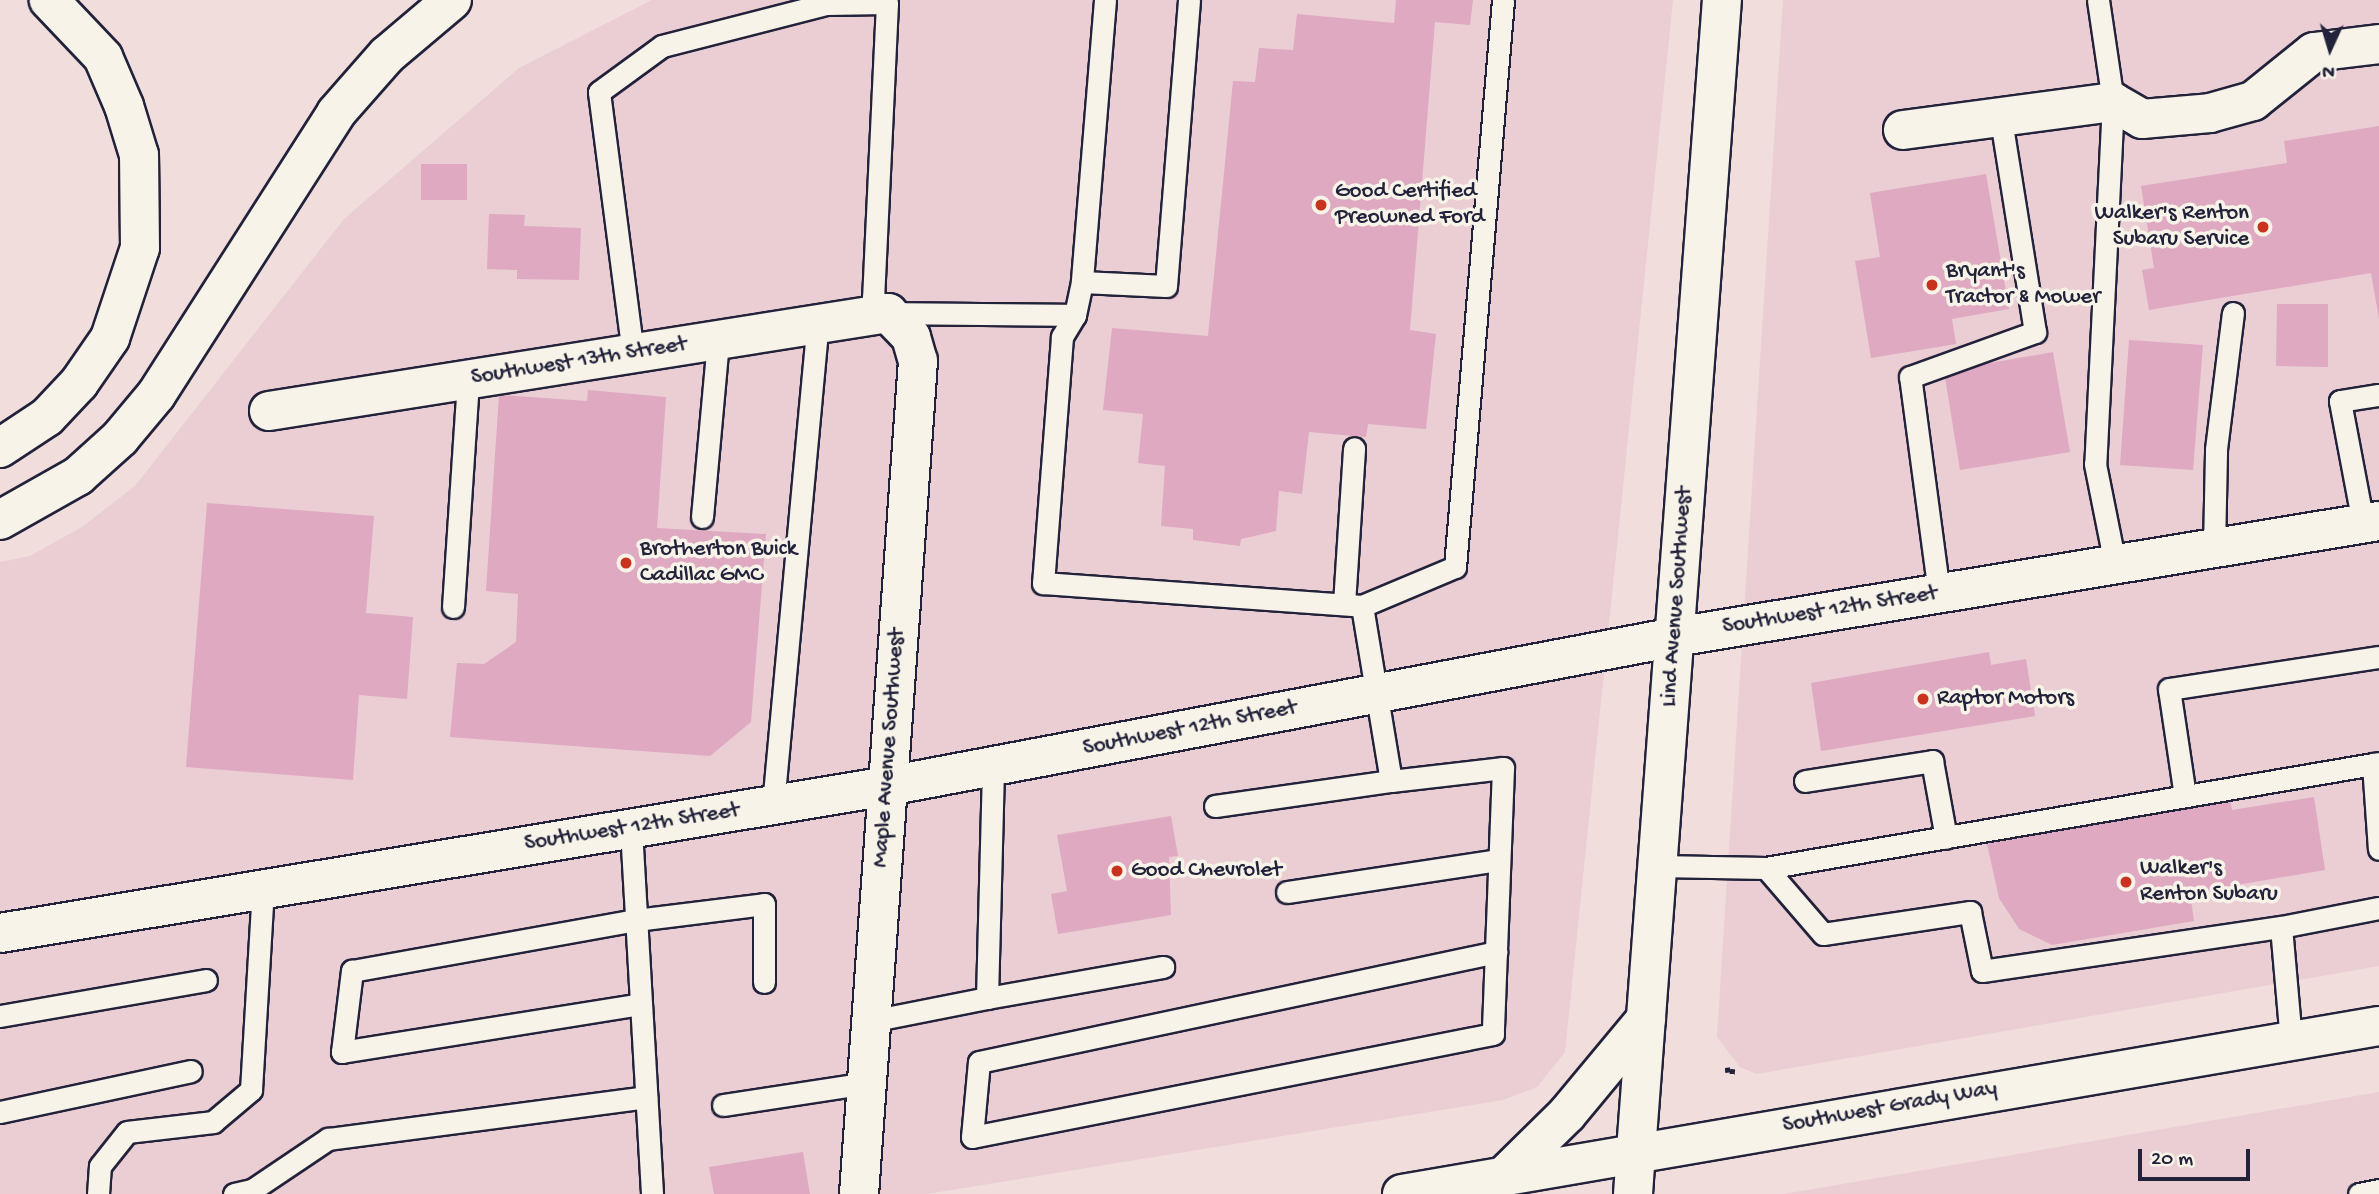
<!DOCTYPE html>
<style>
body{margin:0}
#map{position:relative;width:2379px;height:1194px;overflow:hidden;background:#f0dddc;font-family:"Gochi Hand",sans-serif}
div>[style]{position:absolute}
.built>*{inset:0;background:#ebcdd4}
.building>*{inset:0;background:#dea9c1}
.path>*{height:4.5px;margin-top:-2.25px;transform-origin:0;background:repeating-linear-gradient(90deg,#22223b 0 5px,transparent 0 10px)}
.roads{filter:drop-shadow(2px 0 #22223b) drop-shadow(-2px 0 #22223b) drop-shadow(0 2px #22223b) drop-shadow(0 -2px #22223b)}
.service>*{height:21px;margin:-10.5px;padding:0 10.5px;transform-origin:10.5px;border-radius:10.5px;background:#f7f3e8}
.minor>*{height:38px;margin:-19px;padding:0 19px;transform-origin:19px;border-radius:19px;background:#f7f3e8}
.tertiary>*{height:38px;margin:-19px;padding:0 19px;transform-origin:19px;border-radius:19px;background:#f7f3e8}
.secondary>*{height:38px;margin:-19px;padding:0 19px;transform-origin:19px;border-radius:19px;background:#f7f3e8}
.motorway>*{height:38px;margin:-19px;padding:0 19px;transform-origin:19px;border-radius:19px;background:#f7f3e8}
.dots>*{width:19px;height:19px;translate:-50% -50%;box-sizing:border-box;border:4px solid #f7f3e8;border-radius:50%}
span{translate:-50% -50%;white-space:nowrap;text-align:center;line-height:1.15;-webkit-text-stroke:7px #f7f3e8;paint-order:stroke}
.poi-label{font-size:23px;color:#22223b}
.left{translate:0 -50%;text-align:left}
.right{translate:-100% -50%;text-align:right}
.street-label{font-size:23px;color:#22223b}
.north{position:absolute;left:2295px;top:14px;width:70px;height:70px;-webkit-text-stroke:5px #f7f3e8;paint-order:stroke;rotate:184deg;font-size:19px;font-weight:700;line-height:28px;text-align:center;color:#22223b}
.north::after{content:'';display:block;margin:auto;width:24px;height:32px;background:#22223b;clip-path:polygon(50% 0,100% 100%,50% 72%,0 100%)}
.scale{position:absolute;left:2138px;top:1149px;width:112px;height:32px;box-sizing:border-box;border:4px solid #22223b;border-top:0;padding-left:9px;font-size:21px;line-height:24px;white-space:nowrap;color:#22223b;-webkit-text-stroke:5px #f7f3e8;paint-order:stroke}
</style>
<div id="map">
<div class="built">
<div style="clip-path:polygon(652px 0,1673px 0,1565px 1052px,1537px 1087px,1503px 1100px,927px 1194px,0 1194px,0 562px,30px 556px,82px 527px,135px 486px,344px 219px,519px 68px)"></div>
<div style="clip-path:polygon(1783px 0,2379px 0,2379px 966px,1757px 1074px,1740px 1067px,1717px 1037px)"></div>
<div style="clip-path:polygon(2379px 1092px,2379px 1194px,1784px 1194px)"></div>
</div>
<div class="building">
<div style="clip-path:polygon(1396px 0,1473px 0,1470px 25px,1435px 22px,1410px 330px,1436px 334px,1426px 429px,1368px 424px,1366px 437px,1309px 432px,1302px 494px,1279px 491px,1276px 531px,1241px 539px,1240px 546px,1193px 540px,1193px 529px,1161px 526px,1165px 466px,1138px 463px,1143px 414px,1103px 410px,1112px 328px,1208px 336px,1233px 81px,1255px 82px,1259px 48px,1293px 50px,1297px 14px,1394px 23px)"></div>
<div style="clip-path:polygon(2379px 126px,2379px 319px,2371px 273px,2149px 310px,2142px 270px,2154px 268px,2141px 186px,2287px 163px,2284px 141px)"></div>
<div style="clip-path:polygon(421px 164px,467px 164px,467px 200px,421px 200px)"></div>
<div style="clip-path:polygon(1986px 174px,2009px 309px,1952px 319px,1956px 344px,1871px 358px,1855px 261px,1880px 257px,1870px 193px)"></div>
<div style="clip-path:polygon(489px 214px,525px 215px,524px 226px,581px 228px,579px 280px,517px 279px,517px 270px,487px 269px)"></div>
<div style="clip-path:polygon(2277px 304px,2328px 304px,2328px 367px,2276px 366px)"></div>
<div style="clip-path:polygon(2129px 340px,2203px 345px,2193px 470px,2120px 465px)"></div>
<div style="clip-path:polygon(2053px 352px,2070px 452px,1960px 470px,1944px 371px)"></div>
<div style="clip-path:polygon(588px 390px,666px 397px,657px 528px,766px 534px,751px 722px,710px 756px,450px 737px,457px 663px,484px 664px,516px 642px,518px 594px,486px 591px,499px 395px,587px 401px)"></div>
<div style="clip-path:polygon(207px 503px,374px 516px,366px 613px,413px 617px,407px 699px,359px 695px,353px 780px,186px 767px)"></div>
<div style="clip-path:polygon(1989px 652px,1991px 665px,2026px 659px,2035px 716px,1821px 751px,1811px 683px)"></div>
<div style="clip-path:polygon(2314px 797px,2325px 870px,2190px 893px,2194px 921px,2052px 945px,2019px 929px,1999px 898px,1987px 844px,2230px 800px,2232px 810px)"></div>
<div style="clip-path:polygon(1171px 816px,1178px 856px,1169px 857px,1171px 915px,1058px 934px,1051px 894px,1067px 891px,1057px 835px)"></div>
<div style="clip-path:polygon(803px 1152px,810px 1194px,714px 1194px,709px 1167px)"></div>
</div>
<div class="path">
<div style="left:1725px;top:1070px;width:8px;rotate:-7deg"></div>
<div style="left:1733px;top:1069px;width:7px;rotate:98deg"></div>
</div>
<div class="roads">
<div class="service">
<div style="left:1105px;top:0;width:283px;rotate:94.7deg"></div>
<div style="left:1082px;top:282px;width:34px;rotate:102deg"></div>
<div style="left:1075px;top:315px;width:26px;rotate:121deg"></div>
<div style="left:1062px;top:337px;width:247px;rotate:94.4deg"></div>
<div style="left:1043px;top:583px;width:320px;rotate:4.1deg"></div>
<div style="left:1362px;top:606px;width:101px;rotate:-22.8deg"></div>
<div style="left:1455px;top:567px;width:569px;rotate:-85.16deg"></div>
<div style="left:2098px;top:0;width:103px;rotate:81.6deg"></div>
<div style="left:2113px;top:102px;width:362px;rotate:92.8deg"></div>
<div style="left:2095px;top:464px;width:102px;rotate:78.7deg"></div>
<div style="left:1082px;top:282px;width:84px;rotate:2.7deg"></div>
<div style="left:1166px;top:286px;width:287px;rotate:-85.4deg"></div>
<div style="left:633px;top:354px;width:264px;rotate:-97.4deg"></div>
<div style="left:599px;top:92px;width:78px;rotate:-36.1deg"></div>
<div style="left:662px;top:46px;width:169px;rotate:-14.4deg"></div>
<div style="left:826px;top:4px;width:61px;rotate:-0.9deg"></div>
<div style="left:887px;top:3px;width:294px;rotate:92.7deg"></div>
<div style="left:873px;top:297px;width:22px;rotate:47deg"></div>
<div style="left:888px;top:313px;width:187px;rotate:0.6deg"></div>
<div style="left:702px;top:517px;width:178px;rotate:-84.8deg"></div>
<div style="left:2363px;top:523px;width:124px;rotate:-100.7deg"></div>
<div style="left:2340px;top:401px;width:39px;rotate:-9deg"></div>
<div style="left:2214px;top:548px;width:99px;rotate:-88.8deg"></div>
<div style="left:2216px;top:449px;width:137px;rotate:-82.9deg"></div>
<div style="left:1939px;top:593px;width:218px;rotate:-97.6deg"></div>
<div style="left:1910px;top:377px;width:133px;rotate:-19.8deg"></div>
<div style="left:2035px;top:332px;width:221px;rotate:-99.1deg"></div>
<div style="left:1344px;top:604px;width:156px;rotate:-86.3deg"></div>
<div style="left:1362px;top:606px;width:177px;rotate:80.6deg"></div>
<div style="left:1391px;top:781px;width:113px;rotate:-6.6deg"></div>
<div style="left:1503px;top:768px;width:266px;rotate:92.2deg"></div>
<div style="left:1493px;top:1034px;width:531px;rotate:168.82deg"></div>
<div style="left:972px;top:1137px;width:75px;rotate:-84.7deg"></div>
<div style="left:979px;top:1062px;width:529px;rotate:-12.01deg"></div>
<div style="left:453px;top:607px;width:227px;rotate:-86.2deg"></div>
<div style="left:2379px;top:763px;width:6px;rotate:171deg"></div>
<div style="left:2373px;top:764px;width:85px;rotate:86deg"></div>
<div style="left:1805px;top:781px;width:129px;rotate:-8.9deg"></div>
<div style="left:1932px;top:761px;width:78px;rotate:79.7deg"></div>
<div style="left:2185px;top:796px;width:108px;rotate:-98.5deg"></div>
<div style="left:2169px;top:689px;width:212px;rotate:-8.7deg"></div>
<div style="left:773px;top:805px;width:483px;rotate:-84.7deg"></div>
<div style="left:1215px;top:806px;width:178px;rotate:-8.1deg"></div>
<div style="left:631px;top:829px;width:366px;rotate:86.7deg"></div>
<div style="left:1658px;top:866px;width:108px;rotate:1.1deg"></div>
<div style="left:1766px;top:868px;width:87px;rotate:49.2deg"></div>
<div style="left:1823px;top:934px;width:149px;rotate:-8.5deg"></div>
<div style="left:1970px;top:912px;width:60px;rotate:78.5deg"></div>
<div style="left:1982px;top:971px;width:302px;rotate:-8.4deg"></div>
<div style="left:1766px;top:868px;width:616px;rotate:-9.72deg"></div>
<div style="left:1287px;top:892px;width:214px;rotate:-8.6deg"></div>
<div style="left:987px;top:998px;width:179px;rotate:-10deg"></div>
<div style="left:641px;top:1004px;width:303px;rotate:170.9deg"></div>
<div style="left:342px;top:1052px;width:82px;rotate:-83deg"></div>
<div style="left:352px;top:971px;width:289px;rotate:-10.2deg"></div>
<div style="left:636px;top:920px;width:129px;rotate:-7.1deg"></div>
<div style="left:764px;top:904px;width:78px;rotate:90deg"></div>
<div style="left:0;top:1016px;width:209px;rotate:-9.9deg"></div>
<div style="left:871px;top:1021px;width:118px;rotate:-11.2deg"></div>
<div style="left:987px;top:998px;width:232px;rotate:-88.5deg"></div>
<div style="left:2291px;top:1041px;width:114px;rotate:-95deg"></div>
<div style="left:2281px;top:927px;width:100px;rotate:-11deg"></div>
<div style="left:723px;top:1105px;width:146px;rotate:-8.7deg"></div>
<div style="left:0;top:1112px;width:195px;rotate:-12.1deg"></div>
<div style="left:98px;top:1194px;width:28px;rotate:-86deg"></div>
<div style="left:100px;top:1166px;width:43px;rotate:-51.5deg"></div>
<div style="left:127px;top:1132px;width:87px;rotate:-6.6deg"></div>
<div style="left:213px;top:1122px;width:50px;rotate:-40.1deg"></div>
<div style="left:251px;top:1090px;width:201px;rotate:-86.6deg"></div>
<div style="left:234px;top:1194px;width:18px;rotate:-13deg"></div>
<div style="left:252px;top:1190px;width:92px;rotate:-33.9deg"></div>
<div style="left:328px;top:1139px;width:321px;rotate:-7.5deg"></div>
<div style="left:2359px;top:1194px;width:20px;rotate:-11deg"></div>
</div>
<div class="minor">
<div style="left:1903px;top:130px;width:212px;rotate:-7.6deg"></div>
<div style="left:2113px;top:102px;width:34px;rotate:30deg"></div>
<div style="left:2142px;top:119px;width:68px;rotate:-5deg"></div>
<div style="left:2210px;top:113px;width:45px;rotate:-15.6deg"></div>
<div style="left:2253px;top:101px;width:78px;rotate:-38.8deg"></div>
<div style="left:2314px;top:52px;width:65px;rotate:-7deg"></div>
<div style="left:269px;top:411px;width:627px;rotate:-9deg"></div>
<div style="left:888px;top:313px;width:33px;rotate:46deg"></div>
<div style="left:911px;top:337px;width:25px;rotate:74deg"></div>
<div style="left:918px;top:361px;width:835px;rotate:94.05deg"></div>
<div style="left:0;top:933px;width:900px;rotate:-9.4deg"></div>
<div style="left:888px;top:786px;width:801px;rotate:-10.72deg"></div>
<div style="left:1675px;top:637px;width:713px;rotate:-9.36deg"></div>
</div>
<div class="tertiary">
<div style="left:1633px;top:1194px;width:43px;rotate:-86deg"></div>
</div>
<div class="secondary">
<div style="left:1636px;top:1151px;width:1154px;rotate:-85.73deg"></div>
<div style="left:1508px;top:1172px;width:83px;rotate:-44.5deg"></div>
<div style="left:1567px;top:1114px;width:124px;rotate:-50.3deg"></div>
<div style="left:1402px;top:1194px;width:991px;rotate:-9.76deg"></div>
</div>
<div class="motorway">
<div style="left:0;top:448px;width:56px;rotate:-33.4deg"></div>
<div style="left:47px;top:417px;width:47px;rotate:-46.7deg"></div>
<div style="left:79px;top:383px;width:55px;rotate:-55.4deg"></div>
<div style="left:110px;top:338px;width:95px;rotate:-71.6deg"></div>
<div style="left:140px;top:248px;width:93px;rotate:-90.6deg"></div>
<div style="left:139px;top:155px;width:51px;rotate:-107deg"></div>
<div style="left:124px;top:106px;width:53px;rotate:-113.2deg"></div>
<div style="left:103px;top:57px;width:79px;rotate:-133.5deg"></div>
<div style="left:0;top:520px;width:90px;rotate:-29.4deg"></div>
<div style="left:78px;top:476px;width:57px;rotate:-42.1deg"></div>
<div style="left:120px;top:438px;width:56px;rotate:-50.1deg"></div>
<div style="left:156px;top:395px;width:335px;rotate:-57.4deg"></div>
<div style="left:336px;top:113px;width:77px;rotate:-48.7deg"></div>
<div style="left:387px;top:55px;width:85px;rotate:-40.2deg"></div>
</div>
</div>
<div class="dots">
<div style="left:1321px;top:205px;background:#c8321e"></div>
<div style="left:2263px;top:227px;background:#c8321e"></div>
<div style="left:1932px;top:285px;background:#c8321e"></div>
<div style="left:626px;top:563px;background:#c8321e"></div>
<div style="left:1923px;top:699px;background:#c8321e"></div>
<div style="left:1117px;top:871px;background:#c8321e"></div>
<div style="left:2126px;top:882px;background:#c8321e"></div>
</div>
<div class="poi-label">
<span class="left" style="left:1335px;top:205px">Good Certified<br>Preowned Ford</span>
<span class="right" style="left:2249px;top:227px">Walker's Renton<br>Subaru Service</span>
<span class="left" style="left:1946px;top:285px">Bryant's<br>Tractor &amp; Mower</span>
<span class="left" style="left:640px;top:563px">Brotherton Buick<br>Cadillac GMC</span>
<span class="left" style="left:1937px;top:699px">Raptor Motors</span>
<span class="left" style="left:2140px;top:882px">Walker's<br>Renton Subaru</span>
<span class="left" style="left:1131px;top:871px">Good Chevrolet</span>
</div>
<div class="street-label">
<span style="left:579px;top:362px;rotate:-9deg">Southwest 13th Street</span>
<span style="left:1678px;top:597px;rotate:-86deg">Lind Avenue Southwest</span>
<span style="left:1830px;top:611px;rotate:-9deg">Southwest 12th Street</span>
<span style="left:1190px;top:729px;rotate:-11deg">Southwest 12th Street</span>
<span style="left:890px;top:748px;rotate:-86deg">Maple Avenue Southwest</span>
<span style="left:632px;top:828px;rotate:-9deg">Southwest 12th Street</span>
<span style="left:1890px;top:1108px;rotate:-10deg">Southwest Grady Way</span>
</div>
<div class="north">N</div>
<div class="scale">20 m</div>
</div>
